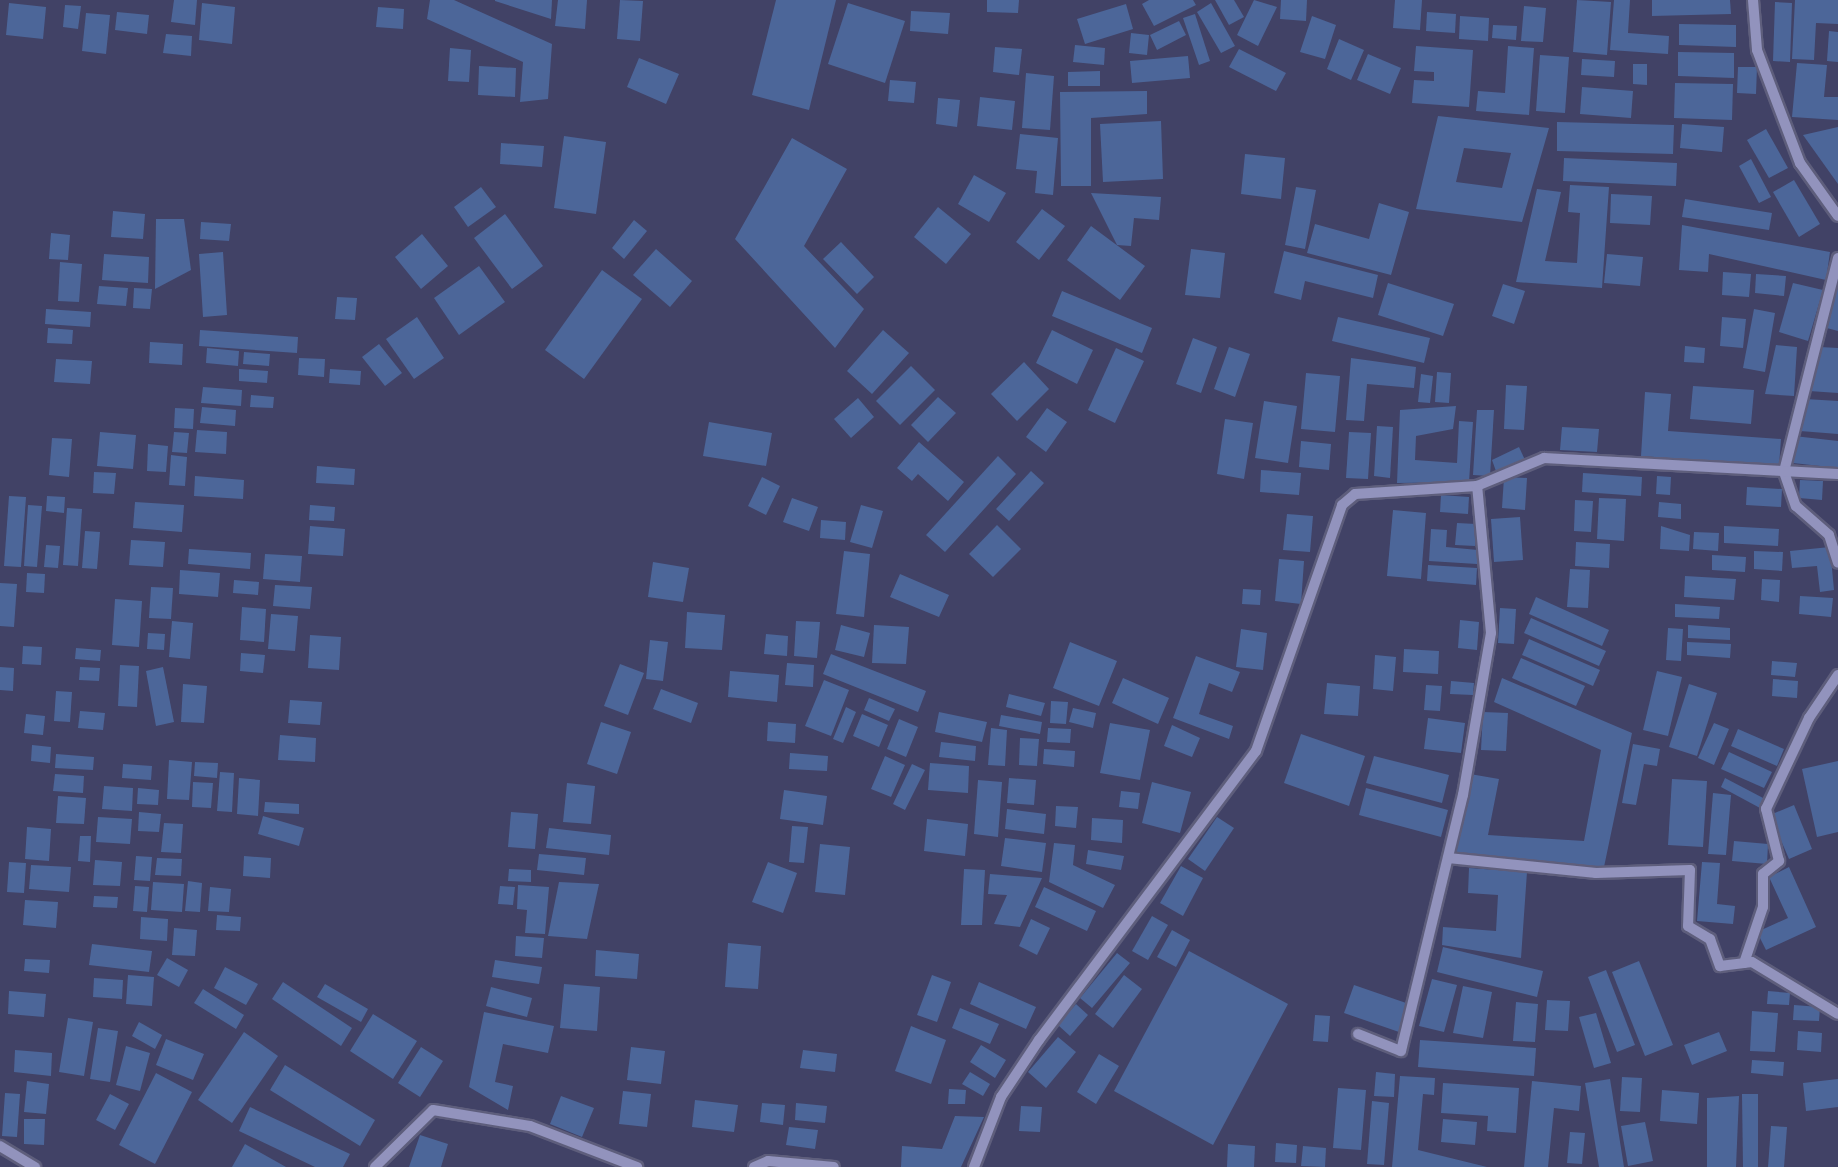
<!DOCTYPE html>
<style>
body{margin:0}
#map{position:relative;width:1838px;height:1167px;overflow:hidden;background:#414266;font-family:Manrope,sans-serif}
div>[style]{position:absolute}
.building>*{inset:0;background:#4c6699}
.roads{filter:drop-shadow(2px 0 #5e5e7c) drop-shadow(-2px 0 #5e5e7c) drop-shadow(0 2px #5e5e7c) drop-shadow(0 -2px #5e5e7c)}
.street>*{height:10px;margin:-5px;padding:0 5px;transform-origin:5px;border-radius:5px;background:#9293bd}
span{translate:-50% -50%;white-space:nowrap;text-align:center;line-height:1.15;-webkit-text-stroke:8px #2a2a3b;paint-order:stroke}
</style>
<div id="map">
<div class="building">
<div style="clip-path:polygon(174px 0,197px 0,195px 25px,171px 22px)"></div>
<div style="clip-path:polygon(430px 0,454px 0,552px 44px,548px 99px,520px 102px,523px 62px,427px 19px)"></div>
<div style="clip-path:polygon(495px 0,552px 0,551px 19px,495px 1px)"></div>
<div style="clip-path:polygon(558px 0,587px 0,585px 29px,555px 26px)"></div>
<div style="clip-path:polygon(620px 0,643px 1px,640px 41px,617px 39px)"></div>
<div style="clip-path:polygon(776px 0,836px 0,809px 110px,752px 95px)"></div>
<div style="clip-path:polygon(987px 0,1019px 0,1018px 13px,987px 12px)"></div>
<div style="clip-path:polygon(1149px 0,1193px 0,1196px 5px,1154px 26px,1142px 4px)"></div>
<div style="clip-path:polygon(1215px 0,1234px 0,1244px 17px,1229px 25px)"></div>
<div style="clip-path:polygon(1254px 0,1277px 7px,1258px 46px,1237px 35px)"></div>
<div style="clip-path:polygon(1281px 0,1307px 0,1306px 21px,1280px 19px)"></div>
<div style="clip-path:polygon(1395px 0,1422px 0,1420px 30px,1393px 28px)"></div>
<div style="clip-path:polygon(1577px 0,1611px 2px,1607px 55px,1573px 52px)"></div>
<div style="clip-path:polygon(1614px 0,1630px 0,1628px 33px,1669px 36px,1668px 54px,1610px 50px)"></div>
<div style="clip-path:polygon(1652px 0,1730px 0,1731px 14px,1652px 16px)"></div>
<div style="clip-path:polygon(1795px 0,1838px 0,1838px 24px,1816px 23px,1814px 60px,1792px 59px)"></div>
<div style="clip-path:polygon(1775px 2px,1792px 3px,1790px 62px,1773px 61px)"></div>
<div style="clip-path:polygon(9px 3px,46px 7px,43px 39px,6px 35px)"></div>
<div style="clip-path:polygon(202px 3px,235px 7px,232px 44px,199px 40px)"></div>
<div style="clip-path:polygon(848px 3px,905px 21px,885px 83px,828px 64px)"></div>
<div style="clip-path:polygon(1211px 3px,1235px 46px,1221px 53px,1197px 12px)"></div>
<div style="clip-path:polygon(1126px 4px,1133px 29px,1085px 44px,1077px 19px)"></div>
<div style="clip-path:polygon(65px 5px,81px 6px,78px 29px,63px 27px)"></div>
<div style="clip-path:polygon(1524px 6px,1546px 8px,1543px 42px,1521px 41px)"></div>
<div style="clip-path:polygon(378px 7px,404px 9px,403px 29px,376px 27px)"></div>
<div style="clip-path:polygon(911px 11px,950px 13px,948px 34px,910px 31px)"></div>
<div style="clip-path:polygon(117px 12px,149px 15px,147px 34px,115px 30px)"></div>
<div style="clip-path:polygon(1427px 12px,1456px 14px,1455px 33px,1426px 31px)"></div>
<div style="clip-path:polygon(86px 13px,110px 15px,106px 54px,82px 51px)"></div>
<div style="clip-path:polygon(1195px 14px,1210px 61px,1199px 65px,1183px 18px)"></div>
<div style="clip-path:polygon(1312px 16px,1336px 25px,1325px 59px,1300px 52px)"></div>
<div style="clip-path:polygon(1460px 16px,1489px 18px,1488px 41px,1459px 39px)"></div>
<div style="clip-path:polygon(1179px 21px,1186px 35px,1157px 50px,1150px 35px)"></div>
<div style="clip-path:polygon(1679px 24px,1736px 25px,1736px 47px,1679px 45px)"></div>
<div style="clip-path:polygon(1493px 25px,1517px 26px,1516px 40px,1492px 38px)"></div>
<div style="clip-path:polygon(1829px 31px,1838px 32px,1838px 62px,1827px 61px)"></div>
<div style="clip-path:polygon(1131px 33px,1149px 35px,1147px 55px,1129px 53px)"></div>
<div style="clip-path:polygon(166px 34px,192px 36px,191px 56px,163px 53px)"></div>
<div style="clip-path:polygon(1339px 39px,1364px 50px,1351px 80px,1327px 69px)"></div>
<div style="clip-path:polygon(1075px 45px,1105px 48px,1104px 65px,1073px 62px)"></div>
<div style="clip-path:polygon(1416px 46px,1473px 50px,1469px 107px,1412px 103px,1414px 80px,1434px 81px,1434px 72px,1414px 71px)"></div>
<div style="clip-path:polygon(1508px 46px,1534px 48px,1529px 115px,1476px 111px,1478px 91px,1505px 93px)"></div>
<div style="clip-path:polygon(995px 47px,1022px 49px,1019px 75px,993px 72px)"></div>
<div style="clip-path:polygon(450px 48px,471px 50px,469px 82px,448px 81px)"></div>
<div style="clip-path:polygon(1239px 49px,1286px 73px,1276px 91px,1229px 67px)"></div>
<div style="clip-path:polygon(1678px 52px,1734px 53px,1734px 78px,1678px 76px)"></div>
<div style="clip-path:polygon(1368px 54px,1401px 68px,1390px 94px,1357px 80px)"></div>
<div style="clip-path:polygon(1540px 55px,1569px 57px,1565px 113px,1536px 111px)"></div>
<div style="clip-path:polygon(1188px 56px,1190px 78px,1132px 83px,1130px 61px)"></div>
<div style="clip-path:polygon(639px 58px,679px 74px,666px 104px,627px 87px)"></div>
<div style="clip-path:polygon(1582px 59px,1615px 61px,1614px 77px,1581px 75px)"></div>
<div style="clip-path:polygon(1797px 63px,1827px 65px,1824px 97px,1838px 97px,1838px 120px,1792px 117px)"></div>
<div style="clip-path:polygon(1633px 64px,1647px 64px,1647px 85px,1633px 84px)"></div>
<div style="clip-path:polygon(479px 66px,516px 68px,515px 97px,478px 95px)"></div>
<div style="clip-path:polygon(1738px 67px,1757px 67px,1756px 94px,1737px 93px)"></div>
<div style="clip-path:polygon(1100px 71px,1100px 86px,1068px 86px,1068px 72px)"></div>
<div style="clip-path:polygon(1026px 73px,1054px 76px,1050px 130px,1022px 128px)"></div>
<div style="clip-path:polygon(890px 80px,916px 82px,914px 103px,888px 101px)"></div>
<div style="clip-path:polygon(1675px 83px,1733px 84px,1732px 120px,1674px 118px)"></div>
<div style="clip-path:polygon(1582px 87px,1633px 91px,1631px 118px,1580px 114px)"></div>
<div style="clip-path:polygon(1147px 91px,1147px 114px,1091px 118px,1091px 186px,1061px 186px,1060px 92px)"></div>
<div style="clip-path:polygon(980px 97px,1015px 101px,1012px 130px,977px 126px)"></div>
<div style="clip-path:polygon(938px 98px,960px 100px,957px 127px,936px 124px)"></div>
<div style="clip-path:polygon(evenodd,1438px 116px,1549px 128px,1522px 222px,1416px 209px,1438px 116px,1464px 148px,1511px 153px,1502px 188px,1456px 182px,1464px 148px)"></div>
<div style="clip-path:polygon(1161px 121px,1163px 179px,1103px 182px,1100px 124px)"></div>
<div style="clip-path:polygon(1557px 122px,1674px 125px,1673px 154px,1557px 151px)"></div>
<div style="clip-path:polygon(1682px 124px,1724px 127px,1722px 152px,1680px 148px)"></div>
<div style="clip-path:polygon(1838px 127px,1838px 184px,1803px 135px)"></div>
<div style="clip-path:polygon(1766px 129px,1788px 168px,1769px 178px,1747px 140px)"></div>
<div style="clip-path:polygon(1020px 134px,1058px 138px,1053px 195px,1035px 193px,1037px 171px,1016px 169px)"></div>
<div style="clip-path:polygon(564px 136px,606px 142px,596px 214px,554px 208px)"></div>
<div style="clip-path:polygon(792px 138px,847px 169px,804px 246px,864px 309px,835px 348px,735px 239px)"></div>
<div style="clip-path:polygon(501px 143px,544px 146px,542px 167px,500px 164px)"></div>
<div style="clip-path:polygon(1245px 154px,1285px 158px,1281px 199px,1241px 194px)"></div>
<div style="clip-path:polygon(1564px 158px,1677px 163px,1676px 186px,1563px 181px)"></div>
<div style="clip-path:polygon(1751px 159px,1771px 197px,1759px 203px,1739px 166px)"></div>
<div style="clip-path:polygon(974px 175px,1006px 193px,989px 222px,958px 204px)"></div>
<div style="clip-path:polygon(1794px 180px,1820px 224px,1799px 237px,1773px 192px)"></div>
<div style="clip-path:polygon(1570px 185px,1609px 187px,1602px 288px,1516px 282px,1537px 189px,1561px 192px,1545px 261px,1577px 263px,1580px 213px,1568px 212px)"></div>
<div style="clip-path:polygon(481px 187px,496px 207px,468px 227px,454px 207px)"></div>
<div style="clip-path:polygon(1296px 187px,1316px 190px,1305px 249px,1285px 245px)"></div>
<div style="clip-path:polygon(1091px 193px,1161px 197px,1159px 220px,1134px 218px,1131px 246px,1117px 245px)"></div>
<div style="clip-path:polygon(1611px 194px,1652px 196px,1650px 225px,1610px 223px)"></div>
<div style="clip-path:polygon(1685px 199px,1772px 213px,1769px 230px,1682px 217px)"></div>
<div style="clip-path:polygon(1379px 203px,1409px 212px,1391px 275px,1307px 253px,1315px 224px,1369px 239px)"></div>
<div style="clip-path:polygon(938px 207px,971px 234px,946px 264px,914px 237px)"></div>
<div style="clip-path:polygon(1042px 209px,1065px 226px,1039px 260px,1016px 242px)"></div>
<div style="clip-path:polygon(113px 211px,145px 214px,143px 239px,111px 237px)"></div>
<div style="clip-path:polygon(505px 214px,543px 266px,512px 289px,474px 238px)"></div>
<div style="clip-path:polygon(156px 219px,184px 219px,191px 270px,155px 289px)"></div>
<div style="clip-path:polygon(634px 220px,647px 231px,624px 259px,612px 248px)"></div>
<div style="clip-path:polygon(201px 222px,231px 224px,229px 241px,200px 239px)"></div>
<div style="clip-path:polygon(1682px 225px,1830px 252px,1826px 280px,1709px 254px,1708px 272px,1679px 270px)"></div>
<div style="clip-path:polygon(1091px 226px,1145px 266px,1120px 300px,1067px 260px)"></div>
<div style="clip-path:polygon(51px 233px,70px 235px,68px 260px,49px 259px)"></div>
<div style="clip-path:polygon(422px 234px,448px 266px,421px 289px,395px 257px)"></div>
<div style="clip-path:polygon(841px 242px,874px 277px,857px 294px,823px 259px)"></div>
<div style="clip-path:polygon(656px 249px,692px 281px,670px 307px,633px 275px)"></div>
<div style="clip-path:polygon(1191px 249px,1225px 253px,1220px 298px,1185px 295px)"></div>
<div style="clip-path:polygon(1284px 251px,1378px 275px,1373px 298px,1305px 281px,1301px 300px,1274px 293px)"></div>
<div style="clip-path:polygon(223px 252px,227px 315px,203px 317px,199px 254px)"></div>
<div style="clip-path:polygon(104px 254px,149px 257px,148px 283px,102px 280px)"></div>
<div style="clip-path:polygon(1607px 254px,1643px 257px,1640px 286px,1604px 283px)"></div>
<div style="clip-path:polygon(60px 262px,82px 264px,79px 302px,58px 301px)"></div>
<div style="clip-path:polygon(479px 266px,505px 302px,459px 335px,434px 298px)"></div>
<div style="clip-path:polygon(602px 270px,642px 299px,584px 379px,545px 350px)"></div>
<div style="clip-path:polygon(1723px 272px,1751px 274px,1749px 297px,1722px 295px)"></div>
<div style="clip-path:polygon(1756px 274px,1786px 276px,1784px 296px,1755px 293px)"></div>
<div style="clip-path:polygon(1838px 280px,1838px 331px,1823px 327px)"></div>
<div style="clip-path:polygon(1388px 283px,1454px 304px,1443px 336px,1378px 315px)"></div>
<div style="clip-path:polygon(1793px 283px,1823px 290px,1808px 341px,1779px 332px)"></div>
<div style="clip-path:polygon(1503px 284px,1525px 291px,1514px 324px,1492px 316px)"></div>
<div style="clip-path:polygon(99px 286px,128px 288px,126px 306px,97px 304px)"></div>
<div style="clip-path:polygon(134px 288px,152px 289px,150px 309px,133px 308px)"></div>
<div style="clip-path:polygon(1062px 291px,1152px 328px,1142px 353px,1052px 316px)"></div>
<div style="clip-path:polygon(337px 297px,357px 298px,355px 320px,335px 319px)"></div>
<div style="clip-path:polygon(46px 309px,91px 312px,90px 327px,45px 324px)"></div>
<div style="clip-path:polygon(1754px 309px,1775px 313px,1765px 372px,1743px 368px)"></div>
<div style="clip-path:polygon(417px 317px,444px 358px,414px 379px,386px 339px)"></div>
<div style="clip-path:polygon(1338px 317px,1430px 338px,1424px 363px,1332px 341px)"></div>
<div style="clip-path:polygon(1722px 317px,1746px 319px,1743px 348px,1720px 346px)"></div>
<div style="clip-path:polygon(48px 328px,73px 330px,72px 344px,47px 343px)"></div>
<div style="clip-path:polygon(200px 330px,298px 337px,297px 353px,199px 346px)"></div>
<div style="clip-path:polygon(883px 330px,909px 353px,872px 394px,847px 371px)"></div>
<div style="clip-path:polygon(1052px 330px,1093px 350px,1077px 384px,1036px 363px)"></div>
<div style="clip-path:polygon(1193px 338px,1217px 347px,1201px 393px,1176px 384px)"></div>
<div style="clip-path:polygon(150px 342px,183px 344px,182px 365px,149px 363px)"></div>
<div style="clip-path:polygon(379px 344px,402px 373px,385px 386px,362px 357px)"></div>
<div style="clip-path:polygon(1776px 345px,1797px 347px,1794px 396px,1765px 394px)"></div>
<div style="clip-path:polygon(1685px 346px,1705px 348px,1704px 363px,1684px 362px)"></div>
<div style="clip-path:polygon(1229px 347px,1250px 354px,1235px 397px,1214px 389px)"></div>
<div style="clip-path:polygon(1820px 347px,1838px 348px,1838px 393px,1809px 391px)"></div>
<div style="clip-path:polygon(207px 348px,239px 351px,238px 366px,206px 363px)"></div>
<div style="clip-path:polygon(1116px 348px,1144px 361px,1115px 423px,1088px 410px)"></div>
<div style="clip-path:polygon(244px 352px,270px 354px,269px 366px,243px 364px)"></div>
<div style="clip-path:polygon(299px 358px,325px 359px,324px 377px,298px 375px)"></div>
<div style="clip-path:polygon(1351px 358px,1416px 367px,1414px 388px,1367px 384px,1364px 421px,1346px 420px)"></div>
<div style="clip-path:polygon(56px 359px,92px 361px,90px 384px,54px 382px)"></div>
<div style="clip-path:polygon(1024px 362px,1049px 389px,1017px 421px,991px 394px)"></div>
<div style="clip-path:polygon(911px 366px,935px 390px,900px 425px,876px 401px)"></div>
<div style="clip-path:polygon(239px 369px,268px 371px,267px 383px,239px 381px)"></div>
<div style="clip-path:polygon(330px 369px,361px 371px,360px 385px,329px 383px)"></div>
<div style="clip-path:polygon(1437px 372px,1451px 373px,1449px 403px,1435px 402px)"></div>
<div style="clip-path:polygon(1306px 373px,1340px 376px,1335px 432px,1301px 429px)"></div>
<div style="clip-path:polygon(1421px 374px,1433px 376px,1430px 403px,1418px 402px)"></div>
<div style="clip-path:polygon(1506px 385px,1527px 386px,1524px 430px,1504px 429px)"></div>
<div style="clip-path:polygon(1693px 386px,1754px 390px,1751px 424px,1690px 419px)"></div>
<div style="clip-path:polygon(203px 387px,242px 390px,241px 406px,201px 403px)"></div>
<div style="clip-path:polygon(1645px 392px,1671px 394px,1668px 431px,1781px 439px,1779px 466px,1641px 456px)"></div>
<div style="clip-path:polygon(251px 395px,274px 397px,273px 408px,250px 407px)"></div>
<div style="clip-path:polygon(938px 397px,956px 413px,928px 442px,911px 425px)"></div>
<div style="clip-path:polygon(858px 398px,874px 417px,851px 438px,834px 419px)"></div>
<div style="clip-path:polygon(1805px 399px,1838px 401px,1838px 434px,1800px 431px)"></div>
<div style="clip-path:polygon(1264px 401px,1297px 406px,1288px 463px,1255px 458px)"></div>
<div style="clip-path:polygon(1456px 406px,1453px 429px,1416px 436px,1415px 460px,1457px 463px,1459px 421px,1473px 422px,1469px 482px,1397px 483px,1400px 410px)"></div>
<div style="clip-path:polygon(202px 407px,236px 410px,235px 426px,200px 423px)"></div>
<div style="clip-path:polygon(175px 408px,194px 409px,193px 429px,174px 428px)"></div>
<div style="clip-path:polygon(1047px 408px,1067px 422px,1046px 452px,1026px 437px)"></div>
<div style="clip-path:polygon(1477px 410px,1494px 410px,1490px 476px,1473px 475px)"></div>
<div style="clip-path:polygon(1225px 419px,1253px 423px,1244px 479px,1217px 474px)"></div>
<div style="clip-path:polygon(709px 422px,772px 433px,766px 466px,703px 456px)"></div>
<div style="clip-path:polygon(1377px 426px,1393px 427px,1390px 478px,1374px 476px)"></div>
<div style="clip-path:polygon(1562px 427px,1599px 429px,1597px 452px,1560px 450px)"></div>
<div style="clip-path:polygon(197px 430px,227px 432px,226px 454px,195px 452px)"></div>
<div style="clip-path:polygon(100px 432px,136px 435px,133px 469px,97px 466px)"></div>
<div style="clip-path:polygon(174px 432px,189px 433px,187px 453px,172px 452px)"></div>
<div style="clip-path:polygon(1349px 432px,1371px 433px,1368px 479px,1346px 478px)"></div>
<div style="clip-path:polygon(1794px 436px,1838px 441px,1838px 468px,1793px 463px)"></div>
<div style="clip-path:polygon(52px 438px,72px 439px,69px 477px,49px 475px)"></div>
<div style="clip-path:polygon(1301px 441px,1331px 444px,1329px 470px,1299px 467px)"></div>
<div style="clip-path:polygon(919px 442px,964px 482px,948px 501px,918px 474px,912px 481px,897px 468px)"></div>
<div style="clip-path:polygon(148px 444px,168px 446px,166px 472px,147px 471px)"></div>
<div style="clip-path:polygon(1519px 447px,1525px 460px,1497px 474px,1492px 460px)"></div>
<div style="clip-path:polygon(171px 455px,187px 457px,185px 486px,169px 485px)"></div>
<div style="clip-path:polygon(998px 456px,1016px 474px,945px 552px,926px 535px)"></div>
<div style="clip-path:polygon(317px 466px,355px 469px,354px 485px,316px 483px)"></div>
<div style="clip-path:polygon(1261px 470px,1301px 473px,1299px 495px,1260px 492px)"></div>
<div style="clip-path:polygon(1031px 471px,1044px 483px,1009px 521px,996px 509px)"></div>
<div style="clip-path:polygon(94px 472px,116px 473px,114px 494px,93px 493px)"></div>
<div style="clip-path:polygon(1583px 473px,1642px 477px,1641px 496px,1582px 492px)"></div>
<div style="clip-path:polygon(195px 476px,244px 480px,243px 499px,194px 496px)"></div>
<div style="clip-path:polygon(1657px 476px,1671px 477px,1670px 495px,1656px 494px)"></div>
<div style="clip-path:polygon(762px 477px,780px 486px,766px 515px,748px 506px)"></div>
<div style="clip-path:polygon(1504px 477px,1527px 478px,1525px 510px,1502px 508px)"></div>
<div style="clip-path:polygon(1800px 480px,1823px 481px,1822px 500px,1799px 498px)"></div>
<div style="clip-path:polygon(1747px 487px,1782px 489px,1781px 507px,1746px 505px)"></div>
<div style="clip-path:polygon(1441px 495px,1469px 497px,1468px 514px,1440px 512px)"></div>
<div style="clip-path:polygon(9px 496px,26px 497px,21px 567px,4px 566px)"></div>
<div style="clip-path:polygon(47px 496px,65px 497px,64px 513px,46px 511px)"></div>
<div style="clip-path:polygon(792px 498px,818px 507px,809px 531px,783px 522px)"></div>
<div style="clip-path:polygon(1599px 498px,1626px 499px,1624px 541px,1597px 539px)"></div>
<div style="clip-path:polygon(1575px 500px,1593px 501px,1591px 532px,1574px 531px)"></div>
<div style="clip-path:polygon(135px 502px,184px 505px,182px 532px,133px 528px)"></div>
<div style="clip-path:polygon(1659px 502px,1681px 504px,1681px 519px,1658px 517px)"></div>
<div style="clip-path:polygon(28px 505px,42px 506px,37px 567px,24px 566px)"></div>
<div style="clip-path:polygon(310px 505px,335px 507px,334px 521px,309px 520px)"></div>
<div style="clip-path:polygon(861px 505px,883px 511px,872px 548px,850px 542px)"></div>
<div style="clip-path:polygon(67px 508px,82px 509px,78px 566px,63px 565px)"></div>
<div style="clip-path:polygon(1393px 510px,1426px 513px,1421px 579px,1387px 576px)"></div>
<div style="clip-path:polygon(1287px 514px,1313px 516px,1310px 552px,1283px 550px)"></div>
<div style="clip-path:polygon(1520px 517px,1523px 560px,1494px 562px,1491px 519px)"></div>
<div style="clip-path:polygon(821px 520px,846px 522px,845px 540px,820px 538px)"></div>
<div style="clip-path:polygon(1457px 523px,1476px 524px,1475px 546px,1455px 545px)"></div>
<div style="clip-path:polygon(997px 525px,1021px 549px,993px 577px,969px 554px)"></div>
<div style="clip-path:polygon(310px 526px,345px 529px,343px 556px,308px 554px)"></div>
<div style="clip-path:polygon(1661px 526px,1690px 535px,1689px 551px,1660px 549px)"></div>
<div style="clip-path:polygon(1724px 526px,1779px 529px,1778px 546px,1724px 543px)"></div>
<div style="clip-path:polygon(1431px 529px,1447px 530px,1446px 547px,1478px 550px,1477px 564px,1429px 561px)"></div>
<div style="clip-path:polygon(85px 531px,100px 532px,97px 569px,82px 568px)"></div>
<div style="clip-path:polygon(1694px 532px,1719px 533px,1718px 551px,1693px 549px)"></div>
<div style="clip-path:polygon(131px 540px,165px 542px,163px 567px,129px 565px)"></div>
<div style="clip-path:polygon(1576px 542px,1610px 544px,1609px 568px,1575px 566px)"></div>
<div style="clip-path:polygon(46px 545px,60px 546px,58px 568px,44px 567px)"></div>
<div style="clip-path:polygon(1830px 547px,1834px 590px,1820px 592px,1817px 566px,1792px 568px,1790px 551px)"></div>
<div style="clip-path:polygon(189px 549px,251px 553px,250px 569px,188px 564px)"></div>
<div style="clip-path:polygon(844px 551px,870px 554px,864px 617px,836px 614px)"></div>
<div style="clip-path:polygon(1754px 551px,1783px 552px,1782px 571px,1754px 569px)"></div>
<div style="clip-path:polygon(265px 554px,302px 556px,300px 582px,263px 579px)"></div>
<div style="clip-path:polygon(1712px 555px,1746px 557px,1745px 572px,1712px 570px)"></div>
<div style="clip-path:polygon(1279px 559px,1304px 561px,1301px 604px,1275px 601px)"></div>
<div style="clip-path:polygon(653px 562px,689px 568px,683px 602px,648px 597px)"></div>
<div style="clip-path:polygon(1428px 565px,1477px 568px,1476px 585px,1427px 581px)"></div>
<div style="clip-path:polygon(1570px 569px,1590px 570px,1588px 608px,1567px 607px)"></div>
<div style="clip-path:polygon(180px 570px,220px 573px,218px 597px,179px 594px)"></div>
<div style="clip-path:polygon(27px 573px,45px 574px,44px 593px,26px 592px)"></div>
<div style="clip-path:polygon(900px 574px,949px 595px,939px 617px,890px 597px)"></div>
<div style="clip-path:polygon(1685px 576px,1736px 579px,1734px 600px,1684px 597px)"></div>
<div style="clip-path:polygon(1762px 579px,1780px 580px,1779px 602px,1761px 600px)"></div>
<div style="clip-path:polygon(234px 580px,259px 582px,258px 595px,233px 593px)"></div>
<div style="clip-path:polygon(0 583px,17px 584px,14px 627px,0 626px)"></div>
<div style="clip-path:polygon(275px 585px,312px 587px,310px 609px,273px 606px)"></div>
<div style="clip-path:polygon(151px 587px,173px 588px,171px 619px,149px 618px)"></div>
<div style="clip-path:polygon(1243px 589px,1261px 590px,1260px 605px,1242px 604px)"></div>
<div style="clip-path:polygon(1800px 596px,1833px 598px,1831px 617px,1799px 614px)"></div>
<div style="clip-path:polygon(1536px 597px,1609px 630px,1602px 646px,1529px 614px)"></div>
<div style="clip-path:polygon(115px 599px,142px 601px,139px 647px,112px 645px)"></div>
<div style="clip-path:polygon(1675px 604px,1720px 607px,1719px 619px,1675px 617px)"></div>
<div style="clip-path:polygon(242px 607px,266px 609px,264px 642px,240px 640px)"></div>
<div style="clip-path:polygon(1500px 608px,1516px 609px,1514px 644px,1498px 643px)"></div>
<div style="clip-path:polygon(687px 612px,725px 615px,722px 650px,685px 648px)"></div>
<div style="clip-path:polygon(271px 614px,298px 616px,295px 651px,268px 649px)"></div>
<div style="clip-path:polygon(1531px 618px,1606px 651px,1599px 666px,1524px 633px)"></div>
<div style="clip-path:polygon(1460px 620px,1479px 622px,1477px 650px,1458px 648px)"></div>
<div style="clip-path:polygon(172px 621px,193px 623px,190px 659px,169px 657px)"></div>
<div style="clip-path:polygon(796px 621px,820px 622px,817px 658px,794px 656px)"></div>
<div style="clip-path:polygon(841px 625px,870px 633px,864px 657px,835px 650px)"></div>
<div style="clip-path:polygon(874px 625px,909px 627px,906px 664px,872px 663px)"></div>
<div style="clip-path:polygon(1688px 625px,1730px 628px,1730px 640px,1688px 638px)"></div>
<div style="clip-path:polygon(1668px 628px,1683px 629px,1681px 661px,1666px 660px)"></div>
<div style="clip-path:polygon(1241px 629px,1267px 633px,1263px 670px,1236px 667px)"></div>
<div style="clip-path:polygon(148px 633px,165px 634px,164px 650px,147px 649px)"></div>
<div style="clip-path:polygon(766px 634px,788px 636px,787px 656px,764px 654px)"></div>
<div style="clip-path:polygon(310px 635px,341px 637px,339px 670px,308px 668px)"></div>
<div style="clip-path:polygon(1529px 639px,1600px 670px,1593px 686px,1522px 655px)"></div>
<div style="clip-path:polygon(650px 640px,668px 642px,663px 681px,646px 679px)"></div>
<div style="clip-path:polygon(1070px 642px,1117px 661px,1099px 706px,1053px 688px)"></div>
<div style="clip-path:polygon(1687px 642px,1731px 644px,1730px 658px,1687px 655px)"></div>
<div style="clip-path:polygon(23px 646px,42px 647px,41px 665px,22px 664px)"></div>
<div style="clip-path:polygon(76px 648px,101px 650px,100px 661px,75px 659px)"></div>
<div style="clip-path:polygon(1404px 649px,1439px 651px,1438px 674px,1403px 672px)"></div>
<div style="clip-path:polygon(241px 653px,265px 655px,263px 673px,240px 671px)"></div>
<div style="clip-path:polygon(831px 654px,926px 691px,918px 712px,823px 674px)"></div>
<div style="clip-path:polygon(1375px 655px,1396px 657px,1393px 691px,1373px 689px)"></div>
<div style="clip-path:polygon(1196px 656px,1240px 672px,1232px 692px,1209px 683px,1199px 714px,1233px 726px,1229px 739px,1173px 718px)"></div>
<div style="clip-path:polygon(1521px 658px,1585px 686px,1576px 706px,1512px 678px)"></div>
<div style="clip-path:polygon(1772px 661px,1797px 663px,1795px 677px,1771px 675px)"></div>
<div style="clip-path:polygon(787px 663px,814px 665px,813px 687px,785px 685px)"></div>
<div style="clip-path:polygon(620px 664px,644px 673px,628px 715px,604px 706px)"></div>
<div style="clip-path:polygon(120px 665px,139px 666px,137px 707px,118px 706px)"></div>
<div style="clip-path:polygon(0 667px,14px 668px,13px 691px,0 690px)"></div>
<div style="clip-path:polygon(80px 667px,100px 668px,99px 681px,79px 680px)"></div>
<div style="clip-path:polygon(163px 667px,174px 722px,156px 726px,146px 671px)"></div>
<div style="clip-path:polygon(730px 671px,779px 675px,777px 702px,728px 697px)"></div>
<div style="clip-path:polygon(1657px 671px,1682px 677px,1668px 736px,1643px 730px)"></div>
<div style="clip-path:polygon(1123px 678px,1169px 698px,1158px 724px,1112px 703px)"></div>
<div style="clip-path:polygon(1502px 678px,1632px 733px,1604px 867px,1455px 854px,1470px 774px,1499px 779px,1488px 835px,1584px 841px,1601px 750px,1494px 702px)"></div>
<div style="clip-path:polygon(1773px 679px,1798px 681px,1797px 698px,1772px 696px)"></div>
<div style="clip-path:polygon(824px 680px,849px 690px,831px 736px,805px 726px)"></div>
<div style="clip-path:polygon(1451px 681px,1474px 683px,1473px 695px,1450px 694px)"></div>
<div style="clip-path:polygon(1327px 683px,1360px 686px,1358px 716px,1324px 714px)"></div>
<div style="clip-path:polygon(183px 684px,207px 686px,204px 723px,181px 722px)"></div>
<div style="clip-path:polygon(1689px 684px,1717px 693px,1697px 756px,1669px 747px)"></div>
<div style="clip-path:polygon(1426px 685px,1442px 686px,1440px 711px,1424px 710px)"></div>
<div style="clip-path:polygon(661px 689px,698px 703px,691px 723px,653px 709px)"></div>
<div style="clip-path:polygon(56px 691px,72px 692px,70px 722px,54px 721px)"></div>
<div style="clip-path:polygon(1009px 694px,1045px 703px,1041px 716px,1006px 707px)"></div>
<div style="clip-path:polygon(869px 698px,895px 709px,889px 721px,864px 710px)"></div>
<div style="clip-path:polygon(290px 700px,322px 702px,320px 725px,288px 723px)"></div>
<div style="clip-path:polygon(1051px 701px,1068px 702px,1066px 724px,1050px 723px)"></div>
<div style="clip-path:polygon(846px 707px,856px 712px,843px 743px,833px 739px)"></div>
<div style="clip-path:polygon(1073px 708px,1096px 713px,1093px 728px,1069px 722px)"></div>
<div style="clip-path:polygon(80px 711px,105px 713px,103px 730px,78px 728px)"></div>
<div style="clip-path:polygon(939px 712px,987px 722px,982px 742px,935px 732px)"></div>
<div style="clip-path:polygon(1483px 712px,1508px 713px,1506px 751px,1481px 750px)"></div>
<div style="clip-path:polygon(26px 714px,45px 716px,43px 735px,24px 733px)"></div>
<div style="clip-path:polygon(862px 714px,888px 725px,879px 747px,853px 736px)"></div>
<div style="clip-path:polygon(1001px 715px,1042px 722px,1040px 734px,999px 726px)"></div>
<div style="clip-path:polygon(1428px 718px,1465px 723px,1461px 753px,1424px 749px)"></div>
<div style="clip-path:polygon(899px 719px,918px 727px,906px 757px,887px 749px)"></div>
<div style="clip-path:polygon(601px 722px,631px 732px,617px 774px,587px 764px)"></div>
<div style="clip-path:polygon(768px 722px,796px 724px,795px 743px,767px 741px)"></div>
<div style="clip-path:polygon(1110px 723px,1150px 730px,1140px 780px,1100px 773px)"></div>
<div style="clip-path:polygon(1714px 723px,1729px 729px,1714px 765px,1698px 758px)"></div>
<div style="clip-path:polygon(1172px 725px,1200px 738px,1192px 757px,1164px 746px)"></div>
<div style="clip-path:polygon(991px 728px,1007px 730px,1005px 766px,988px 765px)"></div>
<div style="clip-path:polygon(1048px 728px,1071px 729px,1070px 743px,1047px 742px)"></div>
<div style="clip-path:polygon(1738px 729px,1784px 749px,1777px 766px,1731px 746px)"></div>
<div style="clip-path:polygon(1301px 734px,1365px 756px,1349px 806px,1284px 783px)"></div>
<div style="clip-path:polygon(280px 735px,316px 738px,315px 762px,278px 760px)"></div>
<div style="clip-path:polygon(1020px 738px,1039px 739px,1037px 766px,1019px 765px)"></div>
<div style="clip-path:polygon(941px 742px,976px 746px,975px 761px,939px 757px)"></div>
<div style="clip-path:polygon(1633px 744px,1660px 749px,1657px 766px,1644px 764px,1636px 805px,1622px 803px)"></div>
<div style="clip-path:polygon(32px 745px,51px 747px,50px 763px,31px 761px)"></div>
<div style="clip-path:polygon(1044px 749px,1075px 751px,1074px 767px,1043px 764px)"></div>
<div style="clip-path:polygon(1729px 752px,1772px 772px,1764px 788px,1721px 769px)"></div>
<div style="clip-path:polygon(790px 753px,828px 756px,827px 771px,789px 769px)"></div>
<div style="clip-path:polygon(56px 754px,94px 757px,93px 770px,55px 768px)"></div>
<div style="clip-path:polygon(885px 756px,905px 765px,891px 797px,871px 789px)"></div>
<div style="clip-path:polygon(1374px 756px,1449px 775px,1442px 803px,1366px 783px)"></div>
<div style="clip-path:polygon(169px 760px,192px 762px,189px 800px,167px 799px)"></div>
<div style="clip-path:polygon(1838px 761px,1838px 832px,1817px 837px,1802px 769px)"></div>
<div style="clip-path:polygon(195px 762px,218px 763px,217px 778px,194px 776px)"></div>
<div style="clip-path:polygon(930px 763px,969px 766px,968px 793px,928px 790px)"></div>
<div style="clip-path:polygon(123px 764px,152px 766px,151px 780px,122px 778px)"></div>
<div style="clip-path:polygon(912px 764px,925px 770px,905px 810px,893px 804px)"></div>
<div style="clip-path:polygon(220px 772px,234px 773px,232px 812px,217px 811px)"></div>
<div style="clip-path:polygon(55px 774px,84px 776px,83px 793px,53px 791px)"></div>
<div style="clip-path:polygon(239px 778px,260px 780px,258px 816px,237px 814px)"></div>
<div style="clip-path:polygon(1009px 778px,1036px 780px,1034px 805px,1007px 803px)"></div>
<div style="clip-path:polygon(1725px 778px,1765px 799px,1760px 808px,1721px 787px)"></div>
<div style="clip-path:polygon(1672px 779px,1707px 781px,1703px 847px,1668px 845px)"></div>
<div style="clip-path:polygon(978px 780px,1002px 782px,998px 837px,974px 834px)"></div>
<div style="clip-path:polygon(193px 782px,213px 783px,211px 808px,192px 807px)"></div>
<div style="clip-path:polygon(1152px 782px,1191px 792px,1180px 833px,1142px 823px)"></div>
<div style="clip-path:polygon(567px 783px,595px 786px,591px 824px,563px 822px)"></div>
<div style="clip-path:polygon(104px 786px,133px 788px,132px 811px,102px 809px)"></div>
<div style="clip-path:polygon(138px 788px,159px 790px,158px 805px,137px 804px)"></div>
<div style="clip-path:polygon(1366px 788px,1448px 810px,1441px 837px,1359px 815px)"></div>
<div style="clip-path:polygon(784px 790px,827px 796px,823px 825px,780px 819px)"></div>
<div style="clip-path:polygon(1121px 791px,1140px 793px,1138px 809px,1119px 807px)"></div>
<div style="clip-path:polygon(1713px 793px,1731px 795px,1726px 855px,1708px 854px)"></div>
<div style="clip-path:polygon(58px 796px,86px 798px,84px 824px,56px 823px)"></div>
<div style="clip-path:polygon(265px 802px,299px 804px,299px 814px,264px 812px)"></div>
<div style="clip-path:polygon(1794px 805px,1812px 849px,1789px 859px,1770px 815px)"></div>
<div style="clip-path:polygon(1056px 806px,1078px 807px,1076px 828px,1055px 826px)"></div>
<div style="clip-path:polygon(1007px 809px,1046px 814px,1044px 834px,1005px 829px)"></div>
<div style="clip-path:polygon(139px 812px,161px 814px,159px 832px,138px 831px)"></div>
<div style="clip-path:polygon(511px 812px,538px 814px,535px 849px,508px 847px)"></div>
<div style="clip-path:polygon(263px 816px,304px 828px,299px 846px,258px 834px)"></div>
<div style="clip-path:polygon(98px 817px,132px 819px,130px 844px,96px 842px)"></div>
<div style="clip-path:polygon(1217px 817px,1234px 828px,1205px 871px,1188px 859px)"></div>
<div style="clip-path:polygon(1092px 818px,1123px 820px,1122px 843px,1091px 840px)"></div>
<div style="clip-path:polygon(927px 819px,968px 824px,965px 856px,924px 851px)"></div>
<div style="clip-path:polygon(164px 823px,183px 824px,181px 853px,161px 852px)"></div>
<div style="clip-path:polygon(792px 826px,808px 827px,804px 863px,789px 862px)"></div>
<div style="clip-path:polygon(27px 827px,51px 829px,49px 861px,25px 859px)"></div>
<div style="clip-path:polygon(549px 828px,611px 835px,609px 855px,546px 848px)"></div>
<div style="clip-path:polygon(80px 836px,91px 836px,90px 862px,78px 861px)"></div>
<div style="clip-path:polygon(1005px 838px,1046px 843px,1042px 872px,1001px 866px)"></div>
<div style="clip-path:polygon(1734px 841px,1768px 844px,1767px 864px,1732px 861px)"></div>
<div style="clip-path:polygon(1054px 843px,1075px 845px,1073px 865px,1115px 885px,1103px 908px,1049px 882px)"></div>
<div style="clip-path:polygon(820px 844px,850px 847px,845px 895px,815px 892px)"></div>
<div style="clip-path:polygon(1088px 850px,1124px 856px,1121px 870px,1086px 864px)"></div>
<div style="clip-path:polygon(539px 854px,586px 858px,584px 875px,537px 870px)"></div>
<div style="clip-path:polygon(136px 856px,152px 857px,150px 881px,134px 880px)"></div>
<div style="clip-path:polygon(244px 856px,271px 858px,270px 878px,243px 876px)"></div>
<div style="clip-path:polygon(157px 858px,182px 859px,181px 876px,155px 875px)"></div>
<div style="clip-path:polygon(95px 860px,122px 862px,120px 886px,93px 885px)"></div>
<div style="clip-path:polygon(9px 862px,26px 863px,24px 893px,7px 892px)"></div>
<div style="clip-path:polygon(768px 862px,797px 873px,783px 913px,752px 902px)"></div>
<div style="clip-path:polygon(1702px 862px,1720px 863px,1717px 904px,1735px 906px,1733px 924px,1697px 921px)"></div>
<div style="clip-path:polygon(31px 865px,71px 867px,69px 892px,29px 889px)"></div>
<div style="clip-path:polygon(1181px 866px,1203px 878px,1183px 916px,1160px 903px)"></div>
<div style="clip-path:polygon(1789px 867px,1816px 927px,1766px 950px,1757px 932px,1788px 918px,1769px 877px)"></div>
<div style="clip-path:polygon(1469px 868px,1527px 872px,1521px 958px,1442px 945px,1443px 927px,1496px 931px,1498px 895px,1468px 893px)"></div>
<div style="clip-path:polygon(509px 869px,531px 870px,531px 882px,508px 881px)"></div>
<div style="clip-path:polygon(964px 869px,985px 870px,982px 925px,961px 925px)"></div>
<div style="clip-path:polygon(990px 874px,1042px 878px,1020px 927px,994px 924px,1007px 895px,988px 894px)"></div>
<div style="clip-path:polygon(188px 881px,202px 883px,200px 912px,185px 911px)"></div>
<div style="clip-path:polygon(153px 882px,184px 884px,182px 912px,151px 910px)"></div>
<div style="clip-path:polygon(559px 882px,599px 884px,587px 939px,548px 936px)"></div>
<div style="clip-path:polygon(518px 885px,549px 887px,545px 934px,525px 933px,527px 910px,517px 909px)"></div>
<div style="clip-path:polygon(135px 886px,149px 887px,147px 912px,133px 911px)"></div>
<div style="clip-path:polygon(500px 886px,515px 887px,513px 905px,498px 904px)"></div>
<div style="clip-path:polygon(210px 887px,231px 889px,229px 912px,208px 911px)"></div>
<div style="clip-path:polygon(1044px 887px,1096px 911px,1087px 931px,1035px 907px)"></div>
<div style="clip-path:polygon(94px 896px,118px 897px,117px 908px,93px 907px)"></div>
<div style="clip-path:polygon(25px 900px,58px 902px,56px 928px,23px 925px)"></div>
<div style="clip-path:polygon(217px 915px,241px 917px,240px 931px,216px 930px)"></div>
<div style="clip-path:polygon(1152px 916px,1168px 925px,1148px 960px,1132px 951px)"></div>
<div style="clip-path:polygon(141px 917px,168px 919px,167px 941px,140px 939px)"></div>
<div style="clip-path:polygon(1031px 919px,1050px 928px,1037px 955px,1019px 946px)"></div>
<div style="clip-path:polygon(174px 928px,197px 930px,195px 956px,172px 955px)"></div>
<div style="clip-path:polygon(1172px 930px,1190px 940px,1176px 967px,1157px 957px)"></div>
<div style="clip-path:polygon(516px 936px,544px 938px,542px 958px,515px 956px)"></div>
<div style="clip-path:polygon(728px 943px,761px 946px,758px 989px,725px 987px)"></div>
<div style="clip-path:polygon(92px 944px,152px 951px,149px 972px,89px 965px)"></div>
<div style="clip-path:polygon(1443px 947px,1543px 971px,1537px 997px,1437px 972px)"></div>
<div style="clip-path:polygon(596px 950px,639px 954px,637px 979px,595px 976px)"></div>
<div style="clip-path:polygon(1189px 951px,1288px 1004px,1213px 1145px,1114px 1091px)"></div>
<div style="clip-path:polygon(1117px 953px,1130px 963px,1092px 1008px,1080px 998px)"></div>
<div style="clip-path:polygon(167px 958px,188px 970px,179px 987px,157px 975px)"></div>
<div style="clip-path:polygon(25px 959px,50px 960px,49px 973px,24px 971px)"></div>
<div style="clip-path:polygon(495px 960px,542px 967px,539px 984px,492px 977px)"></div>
<div style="clip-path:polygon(1639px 961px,1673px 1045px,1645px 1056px,1612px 972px)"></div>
<div style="clip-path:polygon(225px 967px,258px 984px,246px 1005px,214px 988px)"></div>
<div style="clip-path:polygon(1606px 970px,1635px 1045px,1617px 1052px,1588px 977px)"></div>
<div style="clip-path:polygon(128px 975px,154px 977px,152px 1006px,126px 1004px)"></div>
<div style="clip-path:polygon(932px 975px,951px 982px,937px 1022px,917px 1015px)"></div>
<div style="clip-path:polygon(1124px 975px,1142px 989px,1113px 1028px,1095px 1014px)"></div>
<div style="clip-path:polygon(94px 978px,123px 980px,122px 999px,93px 997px)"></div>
<div style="clip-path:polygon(1432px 979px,1457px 985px,1444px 1032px,1419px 1026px)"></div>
<div style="clip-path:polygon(283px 982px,352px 1028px,341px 1046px,272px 999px)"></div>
<div style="clip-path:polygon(979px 982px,1036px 1007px,1026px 1029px,970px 1004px)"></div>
<div style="clip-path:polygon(325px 984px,368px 1009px,361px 1022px,317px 997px)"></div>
<div style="clip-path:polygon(564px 984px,600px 987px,597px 1031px,560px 1028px)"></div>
<div style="clip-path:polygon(1354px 985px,1409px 1004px,1399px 1032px,1344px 1013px)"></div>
<div style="clip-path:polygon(1463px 986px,1492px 992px,1483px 1038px,1453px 1033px)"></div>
<div style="clip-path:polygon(491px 987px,532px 998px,527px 1017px,486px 1006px)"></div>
<div style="clip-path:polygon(203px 989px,244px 1015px,236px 1029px,194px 1003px)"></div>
<div style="clip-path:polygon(9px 991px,46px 994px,44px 1017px,8px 1014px)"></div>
<div style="clip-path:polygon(1768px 991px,1790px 993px,1789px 1005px,1767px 1004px)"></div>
<div style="clip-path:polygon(1547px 1000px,1570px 1001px,1568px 1031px,1545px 1030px)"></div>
<div style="clip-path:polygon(1516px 1002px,1538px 1004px,1535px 1042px,1513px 1041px)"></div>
<div style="clip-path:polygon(1076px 1004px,1088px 1015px,1070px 1036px,1058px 1025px)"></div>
<div style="clip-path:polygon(1794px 1005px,1820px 1007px,1819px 1021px,1793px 1020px)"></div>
<div style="clip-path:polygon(960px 1008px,999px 1024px,990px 1044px,952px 1028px)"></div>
<div style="clip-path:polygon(1752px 1011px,1778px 1013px,1775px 1052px,1750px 1051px)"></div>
<div style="clip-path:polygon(484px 1012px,554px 1026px,548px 1053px,503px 1044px,495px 1082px,513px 1086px,508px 1110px,469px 1087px)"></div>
<div style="clip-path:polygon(1596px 1013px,1611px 1063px,1594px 1068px,1579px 1017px)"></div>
<div style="clip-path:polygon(373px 1014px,417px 1041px,393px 1079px,350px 1051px)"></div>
<div style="clip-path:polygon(1315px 1015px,1330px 1016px,1328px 1042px,1313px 1041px)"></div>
<div style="clip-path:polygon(68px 1018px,93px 1022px,84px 1076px,59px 1072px)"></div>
<div style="clip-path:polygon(139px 1022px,162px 1035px,155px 1049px,132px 1036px)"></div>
<div style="clip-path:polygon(911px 1026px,946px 1040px,931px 1084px,895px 1071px)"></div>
<div style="clip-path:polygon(98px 1028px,118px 1031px,110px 1082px,90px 1079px)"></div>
<div style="clip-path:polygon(1798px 1031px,1822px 1033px,1821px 1052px,1797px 1050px)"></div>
<div style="clip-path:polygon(244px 1032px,278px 1056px,232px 1123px,198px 1100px)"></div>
<div style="clip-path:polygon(1719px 1032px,1727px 1051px,1692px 1065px,1684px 1045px)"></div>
<div style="clip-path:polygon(1058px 1037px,1076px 1052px,1046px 1088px,1028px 1072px)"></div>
<div style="clip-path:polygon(166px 1039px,204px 1054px,193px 1080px,156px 1065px)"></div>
<div style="clip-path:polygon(1420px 1040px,1536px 1048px,1534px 1076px,1418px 1067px)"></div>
<div style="clip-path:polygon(981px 1045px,1006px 1060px,995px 1078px,970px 1062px)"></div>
<div style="clip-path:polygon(126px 1046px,150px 1053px,140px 1091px,116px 1085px)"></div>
<div style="clip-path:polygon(421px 1047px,443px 1061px,420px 1097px,398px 1083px)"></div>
<div style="clip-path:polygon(631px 1047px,665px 1051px,661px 1084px,627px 1080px)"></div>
<div style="clip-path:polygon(15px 1050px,52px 1053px,51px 1076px,14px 1072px)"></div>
<div style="clip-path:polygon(803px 1050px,837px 1054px,835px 1072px,800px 1068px)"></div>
<div style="clip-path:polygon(1099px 1054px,1119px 1066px,1096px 1104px,1077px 1092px)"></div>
<div style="clip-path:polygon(1752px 1060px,1784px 1062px,1783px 1076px,1751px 1073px)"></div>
<div style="clip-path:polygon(285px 1065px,375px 1120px,360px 1146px,270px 1090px)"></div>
<div style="clip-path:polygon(970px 1072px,990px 1084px,983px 1096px,962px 1084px)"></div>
<div style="clip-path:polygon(1376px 1072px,1395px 1074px,1394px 1097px,1374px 1096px)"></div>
<div style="clip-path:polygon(156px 1073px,192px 1092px,155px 1164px,119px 1145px)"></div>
<div style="clip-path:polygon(1400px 1076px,1435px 1078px,1434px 1095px,1423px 1094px,1418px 1150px,1487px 1167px,1392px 1167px)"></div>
<div style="clip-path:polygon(1622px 1077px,1642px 1078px,1640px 1112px,1620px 1111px)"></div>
<div style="clip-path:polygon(1610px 1079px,1624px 1167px,1599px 1167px,1585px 1083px)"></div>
<div style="clip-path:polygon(1838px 1079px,1838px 1107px,1806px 1111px,1803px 1083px)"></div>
<div style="clip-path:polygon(27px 1081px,49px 1084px,46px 1114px,24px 1112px)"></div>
<div style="clip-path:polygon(1532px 1081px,1581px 1086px,1579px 1111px,1554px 1108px,1548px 1167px,1524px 1167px)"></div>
<div style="clip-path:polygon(1443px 1083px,1519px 1088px,1516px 1133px,1487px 1131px,1488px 1116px,1441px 1113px)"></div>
<div style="clip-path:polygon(1338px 1088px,1366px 1090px,1361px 1150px,1333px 1148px)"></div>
<div style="clip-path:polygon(949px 1089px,966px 1090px,965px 1104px,948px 1104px)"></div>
<div style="clip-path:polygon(1662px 1090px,1699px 1093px,1697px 1124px,1660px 1121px)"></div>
<div style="clip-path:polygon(623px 1091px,651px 1094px,647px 1127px,619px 1124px)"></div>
<div style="clip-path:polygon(5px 1093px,20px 1094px,17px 1137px,2px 1136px)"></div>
<div style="clip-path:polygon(110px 1094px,129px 1104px,115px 1130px,96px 1120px)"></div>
<div style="clip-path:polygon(1742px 1094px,1758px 1094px,1758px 1167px,1743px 1167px)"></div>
<div style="clip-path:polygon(561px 1096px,594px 1108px,582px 1137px,550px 1124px)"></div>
<div style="clip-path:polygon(1739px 1096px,1736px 1167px,1707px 1167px,1707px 1098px)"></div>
<div style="clip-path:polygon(695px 1100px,738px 1105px,734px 1132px,692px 1127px)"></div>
<div style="clip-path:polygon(1372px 1101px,1389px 1103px,1384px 1165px,1367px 1164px)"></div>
<div style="clip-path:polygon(762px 1103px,785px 1105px,783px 1125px,760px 1122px)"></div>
<div style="clip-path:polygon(796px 1103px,827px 1106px,825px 1123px,795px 1120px)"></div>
<div style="clip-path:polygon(1021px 1106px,1042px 1107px,1040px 1132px,1019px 1131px)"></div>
<div style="clip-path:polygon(250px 1107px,350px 1154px,343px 1167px,315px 1167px,239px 1131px)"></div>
<div style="clip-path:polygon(955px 1116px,984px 1117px,961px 1167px,901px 1167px,902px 1146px,942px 1149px)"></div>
<div style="clip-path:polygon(24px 1119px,45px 1119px,44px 1145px,24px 1144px)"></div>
<div style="clip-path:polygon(1443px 1119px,1477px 1122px,1475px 1145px,1441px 1142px)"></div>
<div style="clip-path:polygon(1645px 1122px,1653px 1161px,1628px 1166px,1621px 1126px)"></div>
<div style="clip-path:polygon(1771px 1126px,1787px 1127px,1784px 1167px,1768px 1167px)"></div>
<div style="clip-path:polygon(789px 1127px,818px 1130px,815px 1149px,786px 1145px)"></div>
<div style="clip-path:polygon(1570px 1132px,1585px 1133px,1582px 1164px,1567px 1163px)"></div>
<div style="clip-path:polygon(420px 1135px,448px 1144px,441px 1167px,409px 1167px)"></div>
<div style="clip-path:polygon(1276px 1143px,1297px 1145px,1296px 1163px,1275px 1162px)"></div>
<div style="clip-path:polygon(245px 1144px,286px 1167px,232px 1167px)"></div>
<div style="clip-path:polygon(1228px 1144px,1255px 1146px,1254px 1167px,1227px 1167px)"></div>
<div style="clip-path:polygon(1303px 1146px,1326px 1148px,1325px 1167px,1301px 1166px)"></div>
</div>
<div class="roads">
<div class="street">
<div style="left:1753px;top:0;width:50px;rotate:85.4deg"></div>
<div style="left:1757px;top:50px;width:121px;rotate:69.2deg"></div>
<div style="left:1800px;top:163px;width:65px;rotate:54.4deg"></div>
<div style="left:1838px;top:258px;width:221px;rotate:104.2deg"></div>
<div style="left:1784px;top:472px;width:36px;rotate:71deg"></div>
<div style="left:1796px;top:506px;width:44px;rotate:41.3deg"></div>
<div style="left:1829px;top:535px;width:29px;rotate:72deg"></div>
<div style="left:1448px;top:858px;width:149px;rotate:5.8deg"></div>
<div style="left:1596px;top:873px;width:94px;rotate:-1.8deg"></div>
<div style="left:1690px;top:870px;width:56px;rotate:92deg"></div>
<div style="left:1688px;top:926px;width:26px;rotate:31deg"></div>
<div style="left:1710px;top:939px;width:29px;rotate:70deg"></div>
<div style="left:1720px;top:966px;width:32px;rotate:-7deg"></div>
<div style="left:1752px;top:962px;width:100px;rotate:31.2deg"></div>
<div style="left:1744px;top:963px;width:59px;rotate:-71.3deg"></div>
<div style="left:1763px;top:907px;width:33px;rotate:-90deg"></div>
<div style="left:1763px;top:874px;width:21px;rotate:-39deg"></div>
<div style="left:1779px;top:861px;width:54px;rotate:-104deg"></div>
<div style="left:1766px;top:809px;width:101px;rotate:-64.7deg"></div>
<div style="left:1809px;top:718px;width:52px;rotate:-56deg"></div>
<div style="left:1358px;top:1034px;width:46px;rotate:21.6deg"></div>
<div style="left:1401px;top:1051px;width:263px;rotate:-76.4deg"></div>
<div style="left:1463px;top:795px;width:164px;rotate:-80.2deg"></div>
<div style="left:1491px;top:633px;width:148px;rotate:-95.4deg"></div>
<div style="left:0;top:1146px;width:41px;rotate:31deg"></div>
<div style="left:375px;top:1167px;width:81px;rotate:-44.5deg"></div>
<div style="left:433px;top:1110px;width:98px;rotate:9.4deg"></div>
<div style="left:530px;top:1126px;width:115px;rotate:21deg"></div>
<div style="left:754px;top:1167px;width:15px;rotate:-23deg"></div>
<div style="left:768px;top:1161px;width:66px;rotate:5.2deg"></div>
<div style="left:974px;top:1167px;width:75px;rotate:-68.9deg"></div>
<div style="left:1001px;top:1097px;width:69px;rotate:-56.3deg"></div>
<div style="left:1039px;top:1040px;width:361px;rotate:-53.1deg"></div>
<div style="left:1256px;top:751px;width:261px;rotate:-70.7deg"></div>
<div style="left:1342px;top:505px;width:17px;rotate:-40deg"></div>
<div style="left:1355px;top:494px;width:122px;rotate:-3.8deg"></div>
<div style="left:1477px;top:486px;width:73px;rotate:-22.7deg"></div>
<div style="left:1544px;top:458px;width:294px;rotate:3.1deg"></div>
</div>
</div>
</div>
